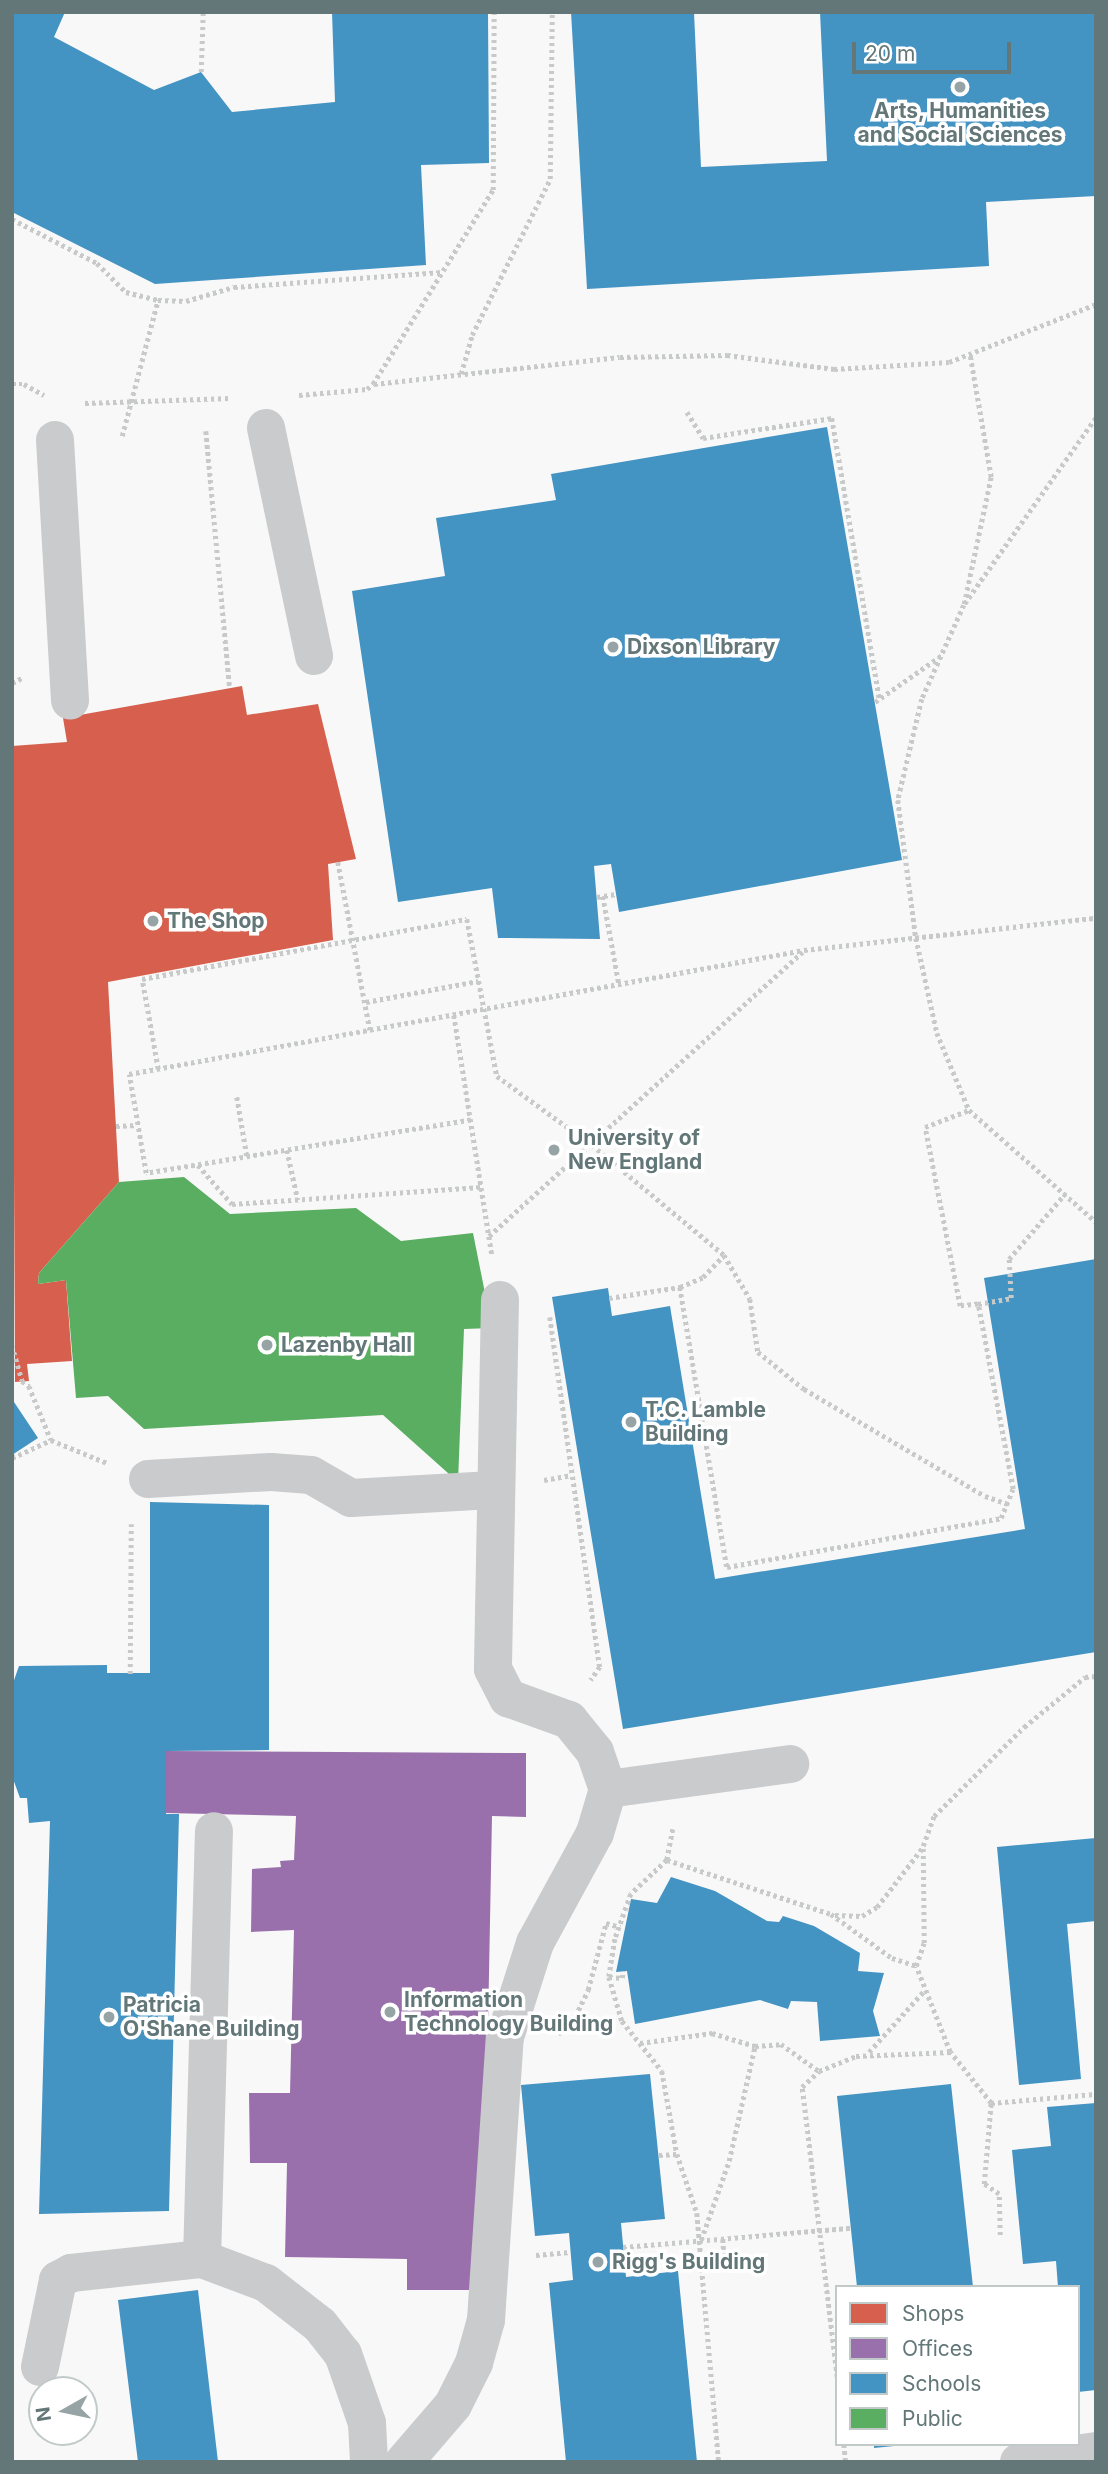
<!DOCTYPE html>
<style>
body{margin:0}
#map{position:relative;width:1108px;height:2474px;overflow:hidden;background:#f8f8f8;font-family:Inter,sans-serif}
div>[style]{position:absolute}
.shops>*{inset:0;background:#d6604d}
.offices>*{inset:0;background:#9970ab}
.schools>*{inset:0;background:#4393c3}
.public>*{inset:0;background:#5aae61}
.path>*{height:4.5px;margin-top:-2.25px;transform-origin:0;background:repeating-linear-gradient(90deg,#c8c9c9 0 3.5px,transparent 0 7px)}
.minor>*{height:38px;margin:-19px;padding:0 19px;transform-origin:19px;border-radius:19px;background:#c9cbcc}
.dots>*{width:19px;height:19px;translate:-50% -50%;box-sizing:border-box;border:4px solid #fff;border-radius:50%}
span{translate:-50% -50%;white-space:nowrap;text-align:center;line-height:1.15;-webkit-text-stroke:7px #fff;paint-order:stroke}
.poi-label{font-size:21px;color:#637779;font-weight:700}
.left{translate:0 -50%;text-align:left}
.frame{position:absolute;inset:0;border:14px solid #637779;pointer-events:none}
.legend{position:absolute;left:835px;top:2285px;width:245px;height:161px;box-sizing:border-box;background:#fff;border:2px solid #c1c9c9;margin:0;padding:9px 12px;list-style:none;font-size:21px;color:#637779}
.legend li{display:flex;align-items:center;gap:14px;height:35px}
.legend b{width:35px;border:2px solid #c1c9c9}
.north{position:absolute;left:28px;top:2376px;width:70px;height:70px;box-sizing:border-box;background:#fff;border:2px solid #c1c9c9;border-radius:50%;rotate:261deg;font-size:19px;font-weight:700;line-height:28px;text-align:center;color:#637779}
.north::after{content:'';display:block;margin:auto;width:24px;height:32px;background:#97a4a5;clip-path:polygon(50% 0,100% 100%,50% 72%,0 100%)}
.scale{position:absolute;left:852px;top:42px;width:159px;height:32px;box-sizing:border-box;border:4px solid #637779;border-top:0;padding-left:9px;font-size:21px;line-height:24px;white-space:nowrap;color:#637779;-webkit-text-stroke:5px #fff;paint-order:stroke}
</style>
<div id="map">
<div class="shops">
<div style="clip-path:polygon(242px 686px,247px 715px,318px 704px,356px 859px,328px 864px,333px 940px,108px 982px,119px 1182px,39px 1273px,38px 1284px,66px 1280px,72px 1361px,27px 1364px,29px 1381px,15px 1382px,12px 746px,67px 742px,63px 718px)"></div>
</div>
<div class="offices">
<div style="clip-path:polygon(166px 1751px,526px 1753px,526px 1817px,492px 1816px,483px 2290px,407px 2290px,407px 2259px,285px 2257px,287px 2163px,250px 2163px,249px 2093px,290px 2093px,294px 1930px,251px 1932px,252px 1869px,281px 1867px,280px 1861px,294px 1860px,296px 1816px,166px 1813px)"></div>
</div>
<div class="schools">
<div style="clip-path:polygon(12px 12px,65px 12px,54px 37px,154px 90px,201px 72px,232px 112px,335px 102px,332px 12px,488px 12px,489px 163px,421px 165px,426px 265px,155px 284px,12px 212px)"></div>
<div style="clip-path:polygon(571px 12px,694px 12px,701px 167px,827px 161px,820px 12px,1096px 12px,1096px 196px,986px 202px,989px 266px,587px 289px)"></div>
<div style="clip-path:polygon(827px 427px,902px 860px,619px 912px,611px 864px,594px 866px,600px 939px,498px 938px,492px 888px,398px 902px,352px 591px,445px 576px,436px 518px,556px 500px,551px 474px)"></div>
<div style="clip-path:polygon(1096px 1259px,1096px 1652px,623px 1729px,552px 1297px,608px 1288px,612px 1316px,670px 1306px,715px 1579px,1025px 1529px,984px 1278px)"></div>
<div style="clip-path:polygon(12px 1399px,38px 1438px,12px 1455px)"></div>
<div style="clip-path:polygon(150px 1502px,269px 1505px,269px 1750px,166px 1751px,166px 1814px,179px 1814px,169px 2211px,39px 2214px,50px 1821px,29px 1823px,27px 1798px,20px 1798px,12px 1776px,12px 1686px,19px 1666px,107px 1665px,107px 1673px,150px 1673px)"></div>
<div style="clip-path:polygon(1096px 1838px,1096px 1921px,1067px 1924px,1081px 2079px,1019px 2085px,997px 1847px)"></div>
<div style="clip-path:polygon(671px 1877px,715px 1891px,767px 1921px,779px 1922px,783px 1916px,814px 1926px,860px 1953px,858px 1971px,884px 1973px,873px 2011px,880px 2036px,820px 2041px,817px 2002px,791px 2001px,788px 2009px,760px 2000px,635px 2024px,627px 1971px,616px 1972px,631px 1899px,657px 1903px)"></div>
<div style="clip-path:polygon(650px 2074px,665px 2219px,621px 2223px,626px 2277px,678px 2271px,697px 2462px,566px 2462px,549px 2283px,573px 2280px,569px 2233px,535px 2236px,521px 2085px)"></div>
<div style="clip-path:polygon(951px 2084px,973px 2287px,857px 2287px,837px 2096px)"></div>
<div style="clip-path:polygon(1096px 2103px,1096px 2390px,1078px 2392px,1078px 2287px,1058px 2287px,1056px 2261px,1023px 2264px,1012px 2150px,1051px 2146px,1047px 2107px)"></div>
<div style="clip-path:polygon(198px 2290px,218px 2462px,138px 2462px,118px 2300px)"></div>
<div style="clip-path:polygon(874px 2444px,894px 2444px,894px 2446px,874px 2448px)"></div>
</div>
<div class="public">
<div style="clip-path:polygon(184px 1177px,230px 1214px,356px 1208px,401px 1241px,473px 1233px,492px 1328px,464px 1329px,458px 1482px,383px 1415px,144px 1429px,108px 1396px,76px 1398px,66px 1280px,38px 1284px,39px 1273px,119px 1182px)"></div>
</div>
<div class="path">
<div style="left:201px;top:72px;width:60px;rotate:-88.1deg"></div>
<div style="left:12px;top:219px;width:96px;rotate:27.4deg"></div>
<div style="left:97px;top:263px;width:41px;rotate:45deg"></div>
<div style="left:126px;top:292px;width:33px;rotate:14deg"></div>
<div style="left:158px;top:300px;width:28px;rotate:2deg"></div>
<div style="left:186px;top:301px;width:50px;rotate:-16.3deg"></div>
<div style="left:234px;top:287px;width:209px;rotate:-4.1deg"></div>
<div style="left:461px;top:374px;width:41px;rotate:-74.2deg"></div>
<div style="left:472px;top:335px;width:174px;rotate:-63.4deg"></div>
<div style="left:550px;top:179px;width:167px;rotate:-89.3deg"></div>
<div style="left:12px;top:384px;width:12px"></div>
<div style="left:24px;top:384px;width:23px;rotate:29deg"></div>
<div style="left:374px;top:384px;width:247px;rotate:-6.3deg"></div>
<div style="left:620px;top:357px;width:107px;rotate:-1.1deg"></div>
<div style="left:727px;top:355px;width:108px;rotate:7.5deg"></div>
<div style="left:834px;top:369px;width:115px;rotate:-3.5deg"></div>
<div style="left:949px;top:362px;width:158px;rotate:-21.5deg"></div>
<div style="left:299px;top:395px;width:68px;rotate:-5deg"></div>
<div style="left:367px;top:389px;width:8px;rotate:-40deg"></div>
<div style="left:373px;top:384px;width:228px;rotate:-58.3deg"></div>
<div style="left:493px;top:190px;width:178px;rotate:-89.7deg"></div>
<div style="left:85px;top:403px;width:145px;rotate:-2deg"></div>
<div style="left:687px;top:412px;width:31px;rotate:58deg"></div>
<div style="left:703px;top:438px;width:131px;rotate:-8.8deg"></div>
<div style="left:832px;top:418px;width:287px;rotate:80.4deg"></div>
<div style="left:1096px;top:418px;width:229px;rotate:125.2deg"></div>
<div style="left:964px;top:605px;width:103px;rotate:114.1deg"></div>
<div style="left:922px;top:699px;width:104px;rotate:103.4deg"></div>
<div style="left:898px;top:800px;width:139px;rotate:82.6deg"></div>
<div style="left:916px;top:938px;width:97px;rotate:77.5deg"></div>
<div style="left:937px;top:1033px;width:83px;rotate:67.4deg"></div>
<div style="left:969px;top:1110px;width:169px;rotate:41.4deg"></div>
<div style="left:206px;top:431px;width:258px;rotate:84.7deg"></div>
<div style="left:122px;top:436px;width:141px;rotate:-75.2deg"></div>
<div style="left:964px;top:604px;width:130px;rotate:-78deg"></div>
<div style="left:991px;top:477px;width:124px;rotate:-99.8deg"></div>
<div style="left:12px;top:683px;width:11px;rotate:-27deg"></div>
<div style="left:875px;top:702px;width:82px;rotate:-35deg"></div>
<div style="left:338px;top:862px;width:171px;rotate:79.2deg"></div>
<div style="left:603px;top:896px;width:89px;rotate:79.7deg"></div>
<div style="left:597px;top:897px;width:19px;rotate:-9deg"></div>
<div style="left:366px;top:1002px;width:114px;rotate:-10.6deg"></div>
<div style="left:454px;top:1015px;width:242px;rotate:81deg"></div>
<div style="left:158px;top:1069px;width:91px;rotate:-100.1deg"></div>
<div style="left:142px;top:979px;width:330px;rotate:-10.5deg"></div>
<div style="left:467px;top:919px;width:160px;rotate:79.2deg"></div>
<div style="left:497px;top:1076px;width:117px;rotate:36deg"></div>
<div style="left:592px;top:1145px;width:172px;rotate:39.8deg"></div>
<div style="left:724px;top:1255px;width:51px;rotate:59.4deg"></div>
<div style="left:750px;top:1299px;width:54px;rotate:81.4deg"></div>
<div style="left:758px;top:1352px;width:59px;rotate:38.8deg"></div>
<div style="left:804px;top:1389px;width:210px;rotate:30.6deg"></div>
<div style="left:985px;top:1496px;width:24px;rotate:19deg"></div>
<div style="left:237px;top:1097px;width:60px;rotate:80.4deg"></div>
<div style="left:471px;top:1120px;width:329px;rotate:170.7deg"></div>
<div style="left:146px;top:1173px;width:100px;rotate:-99.7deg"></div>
<div style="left:129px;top:1074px;width:686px;rotate:-10.41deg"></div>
<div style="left:804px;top:950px;width:294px;rotate:-6.3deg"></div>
<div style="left:116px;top:1126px;width:21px;rotate:-3deg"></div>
<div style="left:287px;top:1150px;width:51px;rotate:77.6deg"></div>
<div style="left:198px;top:1165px;width:52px;rotate:48.9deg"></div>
<div style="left:232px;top:1204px;width:250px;rotate:-3.9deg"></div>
<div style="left:489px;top:1236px;width:423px;rotate:-42.2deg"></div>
<div style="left:680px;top:1287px;width:284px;rotate:80.5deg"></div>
<div style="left:727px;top:1567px;width:278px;rotate:-10.1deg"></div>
<div style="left:1001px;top:1518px;width:31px;rotate:-68deg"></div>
<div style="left:1013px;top:1489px;width:188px;rotate:-100.7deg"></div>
<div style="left:978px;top:1304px;width:18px;rotate:174deg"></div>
<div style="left:960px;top:1306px;width:182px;rotate:-101.1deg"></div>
<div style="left:925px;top:1127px;width:47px;rotate:-21.1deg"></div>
<div style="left:609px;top:1298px;width:72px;rotate:-8.8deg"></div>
<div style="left:680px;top:1287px;width:25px;rotate:-23deg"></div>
<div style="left:703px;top:1277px;width:30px;rotate:-46deg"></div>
<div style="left:978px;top:1304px;width:34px;rotate:-10deg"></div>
<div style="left:1011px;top:1298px;width:39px;rotate:-93deg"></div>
<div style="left:1009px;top:1259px;width:86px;rotate:-49.3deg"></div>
<div style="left:550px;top:1317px;width:354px;rotate:81.9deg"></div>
<div style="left:600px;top:1667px;width:16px;rotate:125deg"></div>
<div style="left:12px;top:1345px;width:37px;rotate:74deg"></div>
<div style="left:22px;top:1381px;width:9px;rotate:36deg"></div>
<div style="left:29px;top:1386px;width:58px;rotate:67.8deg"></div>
<div style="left:12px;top:1458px;width:43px;rotate:-24.8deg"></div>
<div style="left:51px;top:1440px;width:61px;rotate:22.3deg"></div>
<div style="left:544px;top:1480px;width:27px;rotate:-10deg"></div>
<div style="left:130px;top:1674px;width:150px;rotate:-89.6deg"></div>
<div style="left:673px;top:1829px;width:32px;rotate:101deg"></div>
<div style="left:667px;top:1860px;width:50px;rotate:136.6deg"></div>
<div style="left:631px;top:1894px;width:48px;rotate:109.6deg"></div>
<div style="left:615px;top:1939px;width:38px;rotate:99deg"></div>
<div style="left:609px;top:1977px;width:46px;rotate:73.5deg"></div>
<div style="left:622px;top:2021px;width:64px;rotate:51.3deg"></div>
<div style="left:662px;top:2071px;width:84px;rotate:79.8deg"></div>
<div style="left:677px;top:2154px;width:62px;rotate:71.3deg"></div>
<div style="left:697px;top:2213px;width:250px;rotate:85deg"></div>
<div style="left:667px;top:1860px;width:173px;rotate:18.2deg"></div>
<div style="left:831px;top:1914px;width:75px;rotate:35.8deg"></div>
<div style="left:892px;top:1958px;width:25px;rotate:18deg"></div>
<div style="left:835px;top:1915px;width:27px;rotate:2deg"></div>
<div style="left:862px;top:1916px;width:17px;rotate:-31deg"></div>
<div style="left:877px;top:1907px;width:76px;rotate:-52.5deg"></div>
<div style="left:609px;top:1977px;width:13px;rotate:4deg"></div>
<div style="left:622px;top:1978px;width:7px;rotate:-82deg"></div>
<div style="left:558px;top:2034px;width:18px;rotate:-38deg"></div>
<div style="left:572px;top:2023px;width:37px;rotate:-64deg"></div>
<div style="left:588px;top:1990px;width:69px;rotate:-75deg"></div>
<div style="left:606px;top:1923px;width:15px;rotate:16deg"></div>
<div style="left:640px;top:2043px;width:73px;rotate:-7.9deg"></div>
<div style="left:712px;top:2033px;width:45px;rotate:16.8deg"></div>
<div style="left:755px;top:2046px;width:26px;rotate:-4deg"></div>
<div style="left:781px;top:2044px;width:47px;rotate:35.4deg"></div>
<div style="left:869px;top:2052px;width:82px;rotate:-48deg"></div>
<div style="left:991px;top:2103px;width:105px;rotate:-4.9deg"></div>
<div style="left:659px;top:2155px;width:18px;rotate:-3deg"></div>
<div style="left:1000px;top:2235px;width:41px;rotate:-91.4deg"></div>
<div style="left:999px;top:2194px;width:18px;rotate:-146deg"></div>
<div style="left:984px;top:2184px;width:81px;rotate:-85.1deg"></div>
<div style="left:991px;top:2103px;width:65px;rotate:-128.8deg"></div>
<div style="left:950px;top:2052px;width:92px;rotate:-111.6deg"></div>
<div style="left:916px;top:1966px;width:24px;rotate:-71deg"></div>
<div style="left:924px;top:1943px;width:97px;rotate:-90.6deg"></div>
<div style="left:923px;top:1846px;width:32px;rotate:-70deg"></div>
<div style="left:934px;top:1816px;width:127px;rotate:-44.7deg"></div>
<div style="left:1024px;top:1727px;width:79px;rotate:-39.3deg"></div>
<div style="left:1085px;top:1677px;width:11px;rotate:-5deg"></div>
<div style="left:723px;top:2239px;width:14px;rotate:86deg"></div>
<div style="left:724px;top:2253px;width:21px;rotate:55deg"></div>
<div style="left:701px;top:2240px;width:84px;rotate:-70.5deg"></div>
<div style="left:729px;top:2161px;width:118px;rotate:-77.3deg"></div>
<div style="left:623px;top:2247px;width:229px;rotate:-4.8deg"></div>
<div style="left:536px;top:2255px;width:34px;rotate:-5deg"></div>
<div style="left:837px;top:2377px;width:292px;rotate:-96.9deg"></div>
<div style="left:802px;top:2087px;width:23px;rotate:-43deg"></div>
<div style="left:819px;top:2071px;width:40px;rotate:-22deg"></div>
<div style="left:856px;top:2056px;width:94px;rotate:-2.4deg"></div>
<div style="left:844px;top:2444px;width:18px;rotate:84deg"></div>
</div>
<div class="minor">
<div style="left:266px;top:428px;width:233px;rotate:78.1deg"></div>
<div style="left:55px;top:440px;width:261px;rotate:86.7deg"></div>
<div style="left:500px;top:1300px;width:369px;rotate:91.1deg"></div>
<div style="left:493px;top:1669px;width:33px;rotate:63deg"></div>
<div style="left:508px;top:1698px;width:65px;rotate:19.8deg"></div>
<div style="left:569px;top:1720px;width:41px;rotate:50.9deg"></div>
<div style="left:595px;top:1752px;width:39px;rotate:71deg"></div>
<div style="left:148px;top:1479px;width:123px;rotate:-3.3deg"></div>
<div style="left:271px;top:1472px;width:40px;rotate:4.3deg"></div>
<div style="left:311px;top:1475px;width:46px;rotate:29.9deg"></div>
<div style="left:351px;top:1498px;width:142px;rotate:-3.2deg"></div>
<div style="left:202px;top:2259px;width:428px;rotate:-88.4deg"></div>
<div style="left:40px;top:2367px;width:89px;rotate:-78.3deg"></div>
<div style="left:58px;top:2280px;width:15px;rotate:-28deg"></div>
<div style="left:71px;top:2273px;width:132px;rotate:-6.1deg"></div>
<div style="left:202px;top:2259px;width:68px;rotate:20.6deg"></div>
<div style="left:266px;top:2283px;width:68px;rotate:37.9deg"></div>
<div style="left:320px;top:2325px;width:37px;rotate:52deg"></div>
<div style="left:343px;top:2354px;width:73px;rotate:70.8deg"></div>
<div style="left:367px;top:2423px;width:39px;rotate:87deg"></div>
<div style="left:404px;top:2462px;width:75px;rotate:-49.3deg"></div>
<div style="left:453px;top:2405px;width:47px;rotate:-63.4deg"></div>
<div style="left:474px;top:2363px;width:45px;rotate:-74.4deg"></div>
<div style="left:486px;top:2320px;width:284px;rotate:-86.2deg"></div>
<div style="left:505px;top:2037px;width:99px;rotate:-72.3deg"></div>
<div style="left:535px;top:1943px;width:125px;rotate:-61.4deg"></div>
<div style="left:595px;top:1833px;width:46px;rotate:-73.5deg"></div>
<div style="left:608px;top:1789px;width:184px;rotate:-7.8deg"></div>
<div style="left:1019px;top:2462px;width:78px;rotate:-8.1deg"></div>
</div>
<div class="dots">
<div style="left:960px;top:87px;background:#97a4a5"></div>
<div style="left:613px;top:647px;background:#97a4a5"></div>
<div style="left:153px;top:921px;background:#97a4a5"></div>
<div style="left:554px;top:1150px;background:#97a4a5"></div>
<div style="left:267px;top:1345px;background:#97a4a5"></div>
<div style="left:631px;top:1422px;background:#97a4a5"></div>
<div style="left:390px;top:2012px;background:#97a4a5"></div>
<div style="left:109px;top:2017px;background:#97a4a5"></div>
<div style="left:598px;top:2262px;background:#97a4a5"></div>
</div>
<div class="poi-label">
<span style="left:960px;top:123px">Arts, Humanities<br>and Social Sciences</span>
<span class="left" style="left:627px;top:647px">Dixson Library</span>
<span class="left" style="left:167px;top:921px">The Shop</span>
<span class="left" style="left:568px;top:1150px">University of<br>New England</span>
<span class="left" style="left:281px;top:1345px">Lazenby Hall</span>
<span class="left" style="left:645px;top:1422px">T.C. Lamble<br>Building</span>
<span class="left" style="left:404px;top:2012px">Information<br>Technology Building</span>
<span class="left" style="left:123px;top:2017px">Patricia<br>O'Shane Building</span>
<span class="left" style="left:612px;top:2262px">Rigg's Building</span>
</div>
<div class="frame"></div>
<ul class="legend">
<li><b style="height:19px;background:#d6604d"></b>Shops</li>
<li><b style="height:19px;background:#9970ab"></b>Offices</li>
<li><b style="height:19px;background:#4393c3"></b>Schools</li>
<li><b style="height:19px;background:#5aae61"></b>Public</li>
</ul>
<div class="north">N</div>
<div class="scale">20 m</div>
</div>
